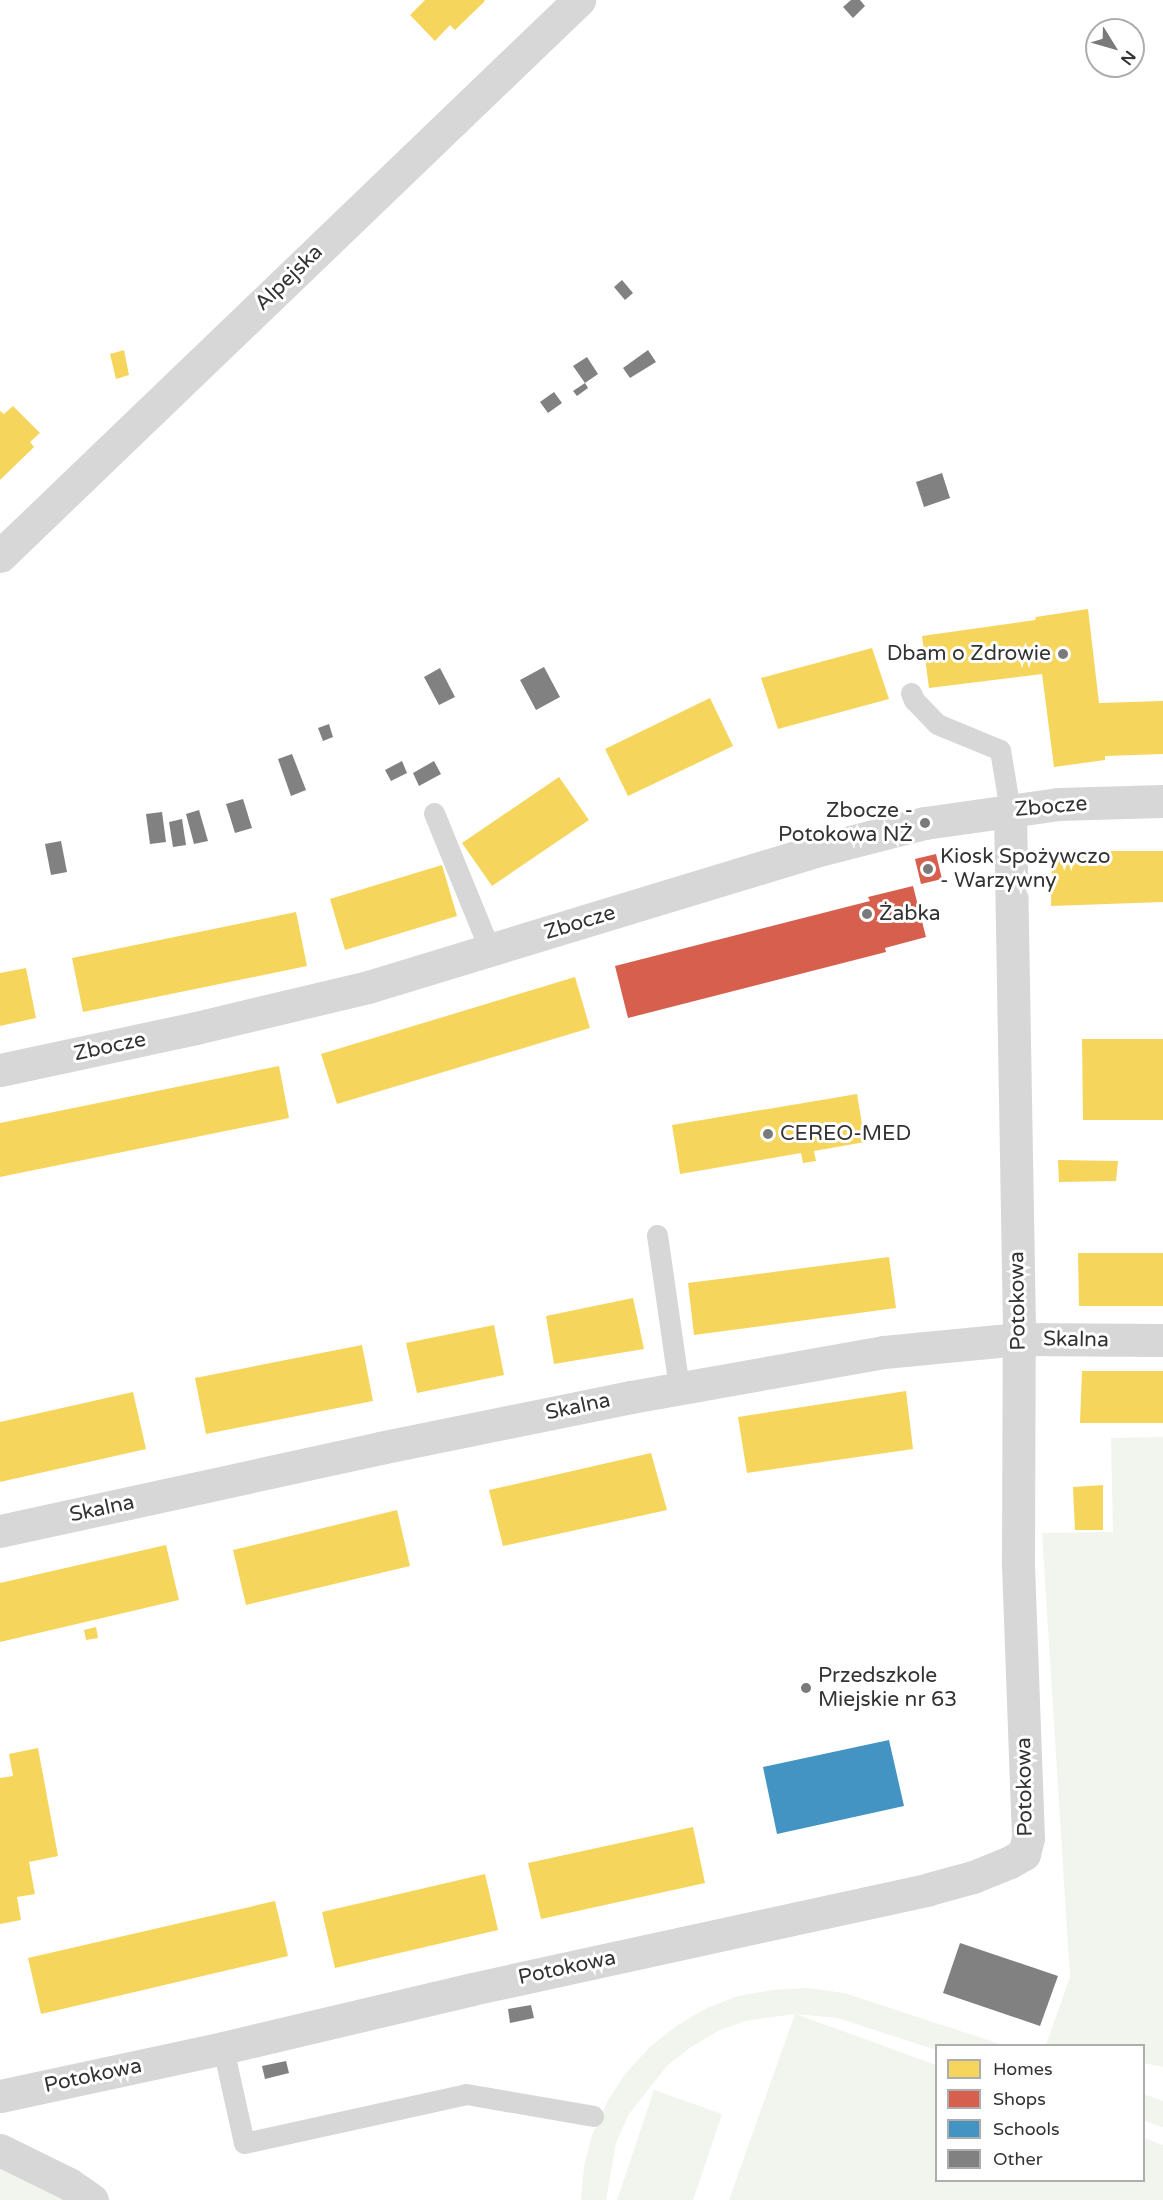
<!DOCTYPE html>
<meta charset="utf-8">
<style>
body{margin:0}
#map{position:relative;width:1163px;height:2200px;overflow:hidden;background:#fff;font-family:"Varela Round",sans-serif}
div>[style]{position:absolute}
.green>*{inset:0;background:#f1f5ed}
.homes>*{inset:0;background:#f6d55c}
.shops>*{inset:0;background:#d6604d}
.schools>*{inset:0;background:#4393c3}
.building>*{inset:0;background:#818181}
.lane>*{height:21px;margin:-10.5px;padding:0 10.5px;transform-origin:10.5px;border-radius:10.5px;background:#d7d7d7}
.street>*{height:33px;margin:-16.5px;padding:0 16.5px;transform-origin:16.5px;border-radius:16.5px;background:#d7d7d7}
.dots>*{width:16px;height:16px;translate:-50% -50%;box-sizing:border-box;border:3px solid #fff;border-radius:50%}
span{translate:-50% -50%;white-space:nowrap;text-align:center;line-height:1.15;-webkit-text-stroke:6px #fff;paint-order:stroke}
.street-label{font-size:21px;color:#333}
.poi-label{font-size:21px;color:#333}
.right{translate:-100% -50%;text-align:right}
.left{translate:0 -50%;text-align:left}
.legend{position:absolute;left:935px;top:2044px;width:210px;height:138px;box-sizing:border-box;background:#fff;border:2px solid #adadad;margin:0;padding:8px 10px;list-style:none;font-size:18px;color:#333}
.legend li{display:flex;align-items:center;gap:12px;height:30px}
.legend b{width:30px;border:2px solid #adadad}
.north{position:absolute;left:1085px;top:18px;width:60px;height:60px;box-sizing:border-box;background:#fff;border:2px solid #adadad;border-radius:50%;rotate:127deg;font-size:16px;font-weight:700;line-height:24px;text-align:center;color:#333}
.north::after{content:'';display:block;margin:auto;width:21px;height:27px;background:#7a7a7a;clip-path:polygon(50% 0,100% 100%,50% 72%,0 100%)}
</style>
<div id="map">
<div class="green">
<div style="clip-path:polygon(1163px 1437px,1163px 2067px,1144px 2063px,1144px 2046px,1046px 2045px,1070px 1977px,1042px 1533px,1113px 1532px,1111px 1438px)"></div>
<div style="clip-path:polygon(808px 1988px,844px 1993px,1003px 2045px,936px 2046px,936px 2050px,838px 2018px,796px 2014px,936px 2065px,936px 2180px,1144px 2180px,1144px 2138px,1163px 2145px,1163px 2200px,729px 2200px,795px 2014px,745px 2021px,718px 2031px,691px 2047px,667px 2066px,629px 2114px,616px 2143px,606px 2200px,581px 2200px,584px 2167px,592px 2135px,607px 2102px,625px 2074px,649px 2048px,676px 2026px,707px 2008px,738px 1996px,773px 1990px)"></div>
<div style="clip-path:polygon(654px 2090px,722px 2114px,693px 2200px,617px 2200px)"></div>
<div style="clip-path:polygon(1144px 2094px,1163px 2101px,1163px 2127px,1144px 2121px)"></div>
<div style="clip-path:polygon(0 2168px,72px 2200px,0 2200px)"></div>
</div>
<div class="homes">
<div style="clip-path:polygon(425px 0,484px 0,485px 1px,455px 30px,450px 25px,435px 41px,410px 15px)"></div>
<div style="clip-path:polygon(124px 350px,129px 375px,116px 379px,110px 354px)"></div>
<div style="clip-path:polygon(13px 406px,40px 433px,30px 442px,34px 447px,0 480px,0 411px,4px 414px)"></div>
<div style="clip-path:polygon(1088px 609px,1099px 703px,1163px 701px,1163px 754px,1105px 756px,1105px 760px,1054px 767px,1042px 674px,929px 688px,922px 636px,1035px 620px,1036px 617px)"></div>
<div style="clip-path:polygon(872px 648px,889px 699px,778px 729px,761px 678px)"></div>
<div style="clip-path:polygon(710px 698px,733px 746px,628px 796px,605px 749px)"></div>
<div style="clip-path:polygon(559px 777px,589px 820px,492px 886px,462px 843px)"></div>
<div style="clip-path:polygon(1107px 851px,1163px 851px,1163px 902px,1051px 906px,1052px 855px)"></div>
<div style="clip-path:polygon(442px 865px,457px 916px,345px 950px,330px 899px)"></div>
<div style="clip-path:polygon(296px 912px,307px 966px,83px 1012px,72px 958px)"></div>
<div style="clip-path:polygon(26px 968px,36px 1018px,0 1026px,0 973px)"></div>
<div style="clip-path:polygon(575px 977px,590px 1028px,337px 1104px,321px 1054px)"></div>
<div style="clip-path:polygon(1082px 1039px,1163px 1039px,1163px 1120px,1083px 1120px)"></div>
<div style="clip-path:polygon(279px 1066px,289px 1118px,0 1177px,0 1123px)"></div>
<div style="clip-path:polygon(857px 1094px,865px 1142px,814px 1151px,816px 1161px,803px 1163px,801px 1153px,680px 1174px,672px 1125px)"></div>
<div style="clip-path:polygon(1058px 1160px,1118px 1161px,1116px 1181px,1059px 1182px)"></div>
<div style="clip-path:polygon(1078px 1253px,1163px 1253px,1163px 1306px,1079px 1306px)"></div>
<div style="clip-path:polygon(889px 1257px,896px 1308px,694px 1335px,688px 1283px)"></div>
<div style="clip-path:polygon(633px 1298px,644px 1349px,554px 1364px,546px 1316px)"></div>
<div style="clip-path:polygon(494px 1325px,504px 1375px,417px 1393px,406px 1343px)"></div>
<div style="clip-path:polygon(362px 1345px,373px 1401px,206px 1434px,195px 1378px)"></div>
<div style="clip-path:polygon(1082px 1371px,1163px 1371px,1163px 1423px,1080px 1423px)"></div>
<div style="clip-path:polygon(906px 1391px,913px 1449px,747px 1473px,738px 1417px)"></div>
<div style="clip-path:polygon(133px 1392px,146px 1449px,0 1482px,0 1422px)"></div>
<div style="clip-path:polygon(651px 1453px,667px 1510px,503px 1546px,489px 1490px)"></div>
<div style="clip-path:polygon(1103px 1485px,1103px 1530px,1075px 1530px,1073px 1487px)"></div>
<div style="clip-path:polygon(397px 1510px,410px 1566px,246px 1605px,233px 1550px)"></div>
<div style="clip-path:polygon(166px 1545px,179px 1600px,0 1642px,0 1583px)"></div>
<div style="clip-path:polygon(96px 1627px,98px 1638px,86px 1640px,84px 1630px)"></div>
<div style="clip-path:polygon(38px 1748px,58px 1856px,29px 1862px,35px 1894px,17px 1897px,21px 1920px,0 1924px,0 1778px,13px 1776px,9px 1754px)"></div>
<div style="clip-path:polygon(693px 1827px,705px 1883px,541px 1919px,528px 1863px)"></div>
<div style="clip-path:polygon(485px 1874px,498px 1930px,335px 1968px,322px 1912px)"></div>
<div style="clip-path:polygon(275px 1901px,288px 1956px,41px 2014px,28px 1958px)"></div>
</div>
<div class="shops">
<div style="clip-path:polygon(936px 854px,942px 879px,921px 884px,915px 859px)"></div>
<div style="clip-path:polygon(913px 886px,926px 937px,885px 948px,886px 952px,628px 1018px,615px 966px,870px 901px,868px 897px)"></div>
</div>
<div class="schools">
<div style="clip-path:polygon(889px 1740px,904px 1806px,777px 1834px,763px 1767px)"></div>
</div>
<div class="building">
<div style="clip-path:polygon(851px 0,860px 0,865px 6px,853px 18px,843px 7px)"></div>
<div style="clip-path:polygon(622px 280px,633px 293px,625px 300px,614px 287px)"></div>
<div style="clip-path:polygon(648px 350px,656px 362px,630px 378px,623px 368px)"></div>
<div style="clip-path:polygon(587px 357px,598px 374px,585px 383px,588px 388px,577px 396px,573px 391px,585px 383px,573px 366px)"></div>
<div style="clip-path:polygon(554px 392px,562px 403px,548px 413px,540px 402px)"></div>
<div style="clip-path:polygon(942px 473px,950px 498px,924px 507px,916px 482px)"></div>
<div style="clip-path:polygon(544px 667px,560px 697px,536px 710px,520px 680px)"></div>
<div style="clip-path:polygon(440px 668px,455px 697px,439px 705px,424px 677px)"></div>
<div style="clip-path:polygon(329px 724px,333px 737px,323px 741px,318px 728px)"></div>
<div style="clip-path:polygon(292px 754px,306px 790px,291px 796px,278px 759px)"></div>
<div style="clip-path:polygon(402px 761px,407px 773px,391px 781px,385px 770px)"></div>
<div style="clip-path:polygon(434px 761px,441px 774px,419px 786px,413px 773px)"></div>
<div style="clip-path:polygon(243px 799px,252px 828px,235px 833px,226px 804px)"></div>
<div style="clip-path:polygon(199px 810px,208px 841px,194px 844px,186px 814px)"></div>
<div style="clip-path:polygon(162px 812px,166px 842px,150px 844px,146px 814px)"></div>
<div style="clip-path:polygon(182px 819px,186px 845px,173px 847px,169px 822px)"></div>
<div style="clip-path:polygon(61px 841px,67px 872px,51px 875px,45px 844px)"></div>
<div style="clip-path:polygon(960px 1943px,1058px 1976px,1040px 2026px,943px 1993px)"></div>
<div style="clip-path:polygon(531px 2005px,534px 2018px,510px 2023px,508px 2009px)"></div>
<div style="clip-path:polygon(286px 2061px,289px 2073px,265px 2079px,262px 2066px)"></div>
</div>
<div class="lane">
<div style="left:911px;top:693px;width:8px;rotate:67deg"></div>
<div style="left:914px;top:700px;width:33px;rotate:46deg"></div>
<div style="left:937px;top:724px;width:68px;rotate:22.4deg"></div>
<div style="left:1000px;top:750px;width:61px;rotate:80.5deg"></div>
<div style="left:434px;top:813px;width:148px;rotate:67.8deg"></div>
<div style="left:657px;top:1235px;width:155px;rotate:81.8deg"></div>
<div style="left:223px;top:2048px;width:97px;rotate:77.5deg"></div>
<div style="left:244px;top:2143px;width:227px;rotate:-12.4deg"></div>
<div style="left:466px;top:2094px;width:129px;rotate:9.8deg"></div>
</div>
<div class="street">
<div style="left:0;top:556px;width:803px;rotate:-43.84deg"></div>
<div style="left:0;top:1070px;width:200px;rotate:-12.1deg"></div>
<div style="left:196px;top:1028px;width:177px;rotate:-13.4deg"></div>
<div style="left:368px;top:987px;width:467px;rotate:-16.9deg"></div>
<div style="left:815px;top:851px;width:114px;rotate:-14.3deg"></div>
<div style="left:925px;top:823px;width:134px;rotate:-8.1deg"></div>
<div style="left:1058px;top:804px;width:105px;rotate:-1.6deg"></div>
<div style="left:0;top:1531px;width:389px;rotate:-12.3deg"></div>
<div style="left:380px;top:1448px;width:256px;rotate:-11.5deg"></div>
<div style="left:631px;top:1397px;width:257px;rotate:-10.1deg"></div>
<div style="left:884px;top:1352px;width:136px;rotate:-5.5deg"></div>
<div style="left:1019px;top:1339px;width:144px;rotate:0.4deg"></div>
<div style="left:0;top:2096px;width:228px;rotate:-12.1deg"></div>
<div style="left:223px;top:2048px;width:256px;rotate:-13.3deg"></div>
<div style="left:472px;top:1989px;width:468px;rotate:-12.3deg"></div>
<div style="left:929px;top:1889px;width:46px;rotate:-15.3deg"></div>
<div style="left:973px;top:1877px;width:40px;rotate:-22deg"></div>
<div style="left:1010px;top:1862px;width:16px;rotate:-30deg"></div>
<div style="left:1024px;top:1854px;width:16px;rotate:-76deg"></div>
<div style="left:1028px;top:1838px;width:277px;rotate:-92.1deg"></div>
<div style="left:1018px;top:1561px;width:233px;rotate:-89.8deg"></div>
<div style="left:1019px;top:1328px;width:518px;rotate:-91deg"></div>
<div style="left:0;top:2150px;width:77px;rotate:26.2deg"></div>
<div style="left:69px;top:2184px;width:28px;rotate:35deg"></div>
</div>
<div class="dots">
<div style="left:1063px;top:654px;background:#7a7a7a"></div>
<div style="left:925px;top:823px;background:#7a7a7a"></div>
<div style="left:928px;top:869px;background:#7a7a7a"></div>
<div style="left:867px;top:914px;background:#7a7a7a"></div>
<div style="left:768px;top:1134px;background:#7a7a7a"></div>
<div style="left:806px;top:1688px;background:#7a7a7a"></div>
</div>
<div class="street-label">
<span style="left:289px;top:278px;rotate:-44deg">Alpejska</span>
<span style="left:1051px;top:807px;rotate:-5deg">Zbocze</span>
<span style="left:580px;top:923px;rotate:-17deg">Zbocze</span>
<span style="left:110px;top:1047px;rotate:-12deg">Zbocze</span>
<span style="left:1018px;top:1301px;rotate:-91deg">Potokowa</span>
<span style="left:1076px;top:1340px;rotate:1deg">Skalna</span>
<span style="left:578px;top:1407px;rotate:-12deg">Skalna</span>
<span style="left:102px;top:1509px;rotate:-12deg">Skalna</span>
<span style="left:1025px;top:1787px;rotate:-91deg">Potokowa</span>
<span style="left:567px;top:1968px;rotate:-12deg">Potokowa</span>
<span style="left:93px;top:2076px;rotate:-12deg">Potokowa</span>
</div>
<div class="poi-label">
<span class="right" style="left:1051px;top:654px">Dbam o Zdrowie</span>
<span class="right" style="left:913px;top:823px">Zbocze -<br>Potokowa NŻ</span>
<span class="left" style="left:940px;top:869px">Kiosk Spożywczo<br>- Warzywny</span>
<span class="left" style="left:879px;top:914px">Żabka</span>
<span class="left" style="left:780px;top:1134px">CEREO-MED</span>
<span class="left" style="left:818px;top:1688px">Przedszkole<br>Miejskie nr 63</span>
</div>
<ul class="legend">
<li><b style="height:16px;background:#f6d55c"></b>Homes</li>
<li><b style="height:16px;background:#d6604d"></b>Shops</li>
<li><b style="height:16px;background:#4393c3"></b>Schools</li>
<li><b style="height:16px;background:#818181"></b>Other</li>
</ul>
<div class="north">N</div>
</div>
